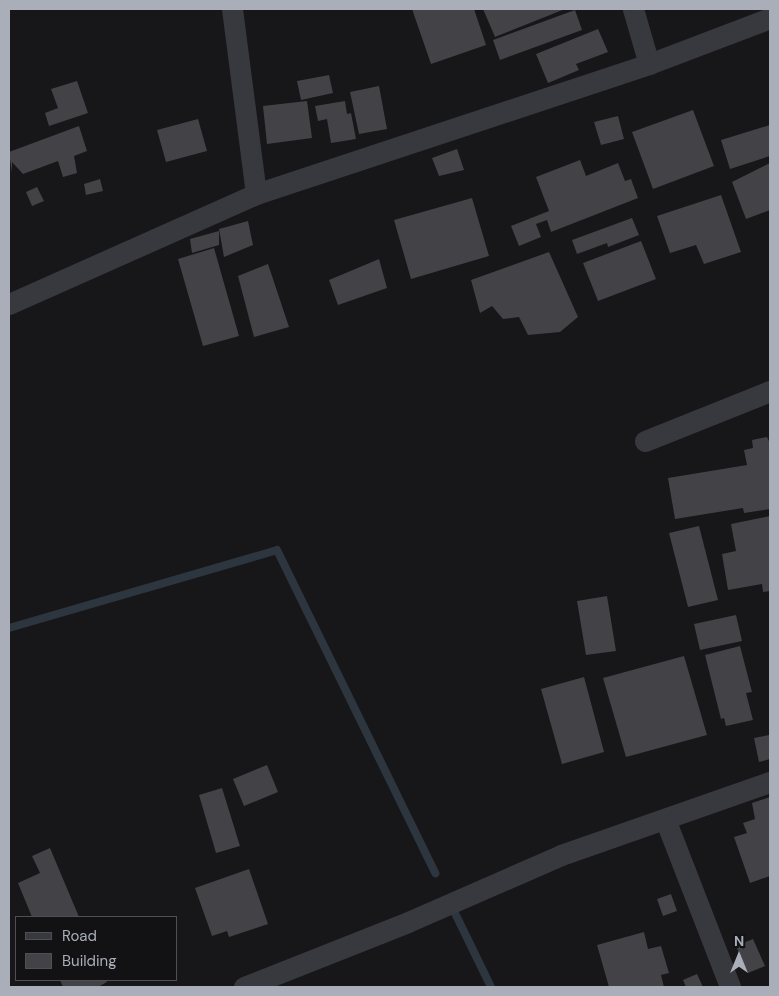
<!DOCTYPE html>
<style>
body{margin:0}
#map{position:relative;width:779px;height:996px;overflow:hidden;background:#17171a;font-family:"DM Sans",sans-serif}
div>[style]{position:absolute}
.stream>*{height:8px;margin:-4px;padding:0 4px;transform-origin:4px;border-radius:4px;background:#2d363e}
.building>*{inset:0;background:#424247}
.minor>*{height:21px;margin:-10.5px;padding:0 10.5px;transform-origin:10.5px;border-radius:10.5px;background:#38393f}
span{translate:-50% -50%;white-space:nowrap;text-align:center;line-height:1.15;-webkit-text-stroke:4px #121215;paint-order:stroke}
.frame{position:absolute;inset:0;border:10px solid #aaaeb9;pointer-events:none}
.legend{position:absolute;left:15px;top:916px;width:162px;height:65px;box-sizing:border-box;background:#121215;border:1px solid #4f5057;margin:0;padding:6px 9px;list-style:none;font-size:15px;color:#aaaeb9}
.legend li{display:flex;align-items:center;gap:10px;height:25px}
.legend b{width:25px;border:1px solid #4f5057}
.north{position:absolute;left:714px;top:931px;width:50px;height:50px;-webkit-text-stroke:4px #121215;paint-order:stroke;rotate:0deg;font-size:14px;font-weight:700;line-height:20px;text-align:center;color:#aaaeb9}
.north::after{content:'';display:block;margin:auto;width:18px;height:22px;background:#aaaeb9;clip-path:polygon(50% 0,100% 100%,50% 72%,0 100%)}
</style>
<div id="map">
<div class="stream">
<div style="left:9px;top:628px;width:279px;rotate:-16.2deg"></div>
<div style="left:277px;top:550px;width:360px;rotate:63.9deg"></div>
<div style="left:452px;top:907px;width:89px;rotate:64deg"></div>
</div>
<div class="building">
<div style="clip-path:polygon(412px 9px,474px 9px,486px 45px,431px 64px)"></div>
<div style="clip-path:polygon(483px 9px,565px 9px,495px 37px)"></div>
<div style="clip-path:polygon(575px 10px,582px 30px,500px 60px,493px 40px)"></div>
<div style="clip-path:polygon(598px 29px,608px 52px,576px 64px,579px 70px,548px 83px,536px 54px)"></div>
<div style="clip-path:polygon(329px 75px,333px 93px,301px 100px,297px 81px)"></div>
<div style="clip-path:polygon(77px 81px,88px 113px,49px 126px,45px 113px,58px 108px,51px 89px)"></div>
<div style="clip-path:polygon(379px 86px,387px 129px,359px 134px,350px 92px)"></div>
<div style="clip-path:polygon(307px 101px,312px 138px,267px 144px,263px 106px)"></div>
<div style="clip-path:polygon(345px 101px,347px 114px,351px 113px,356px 139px,331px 143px,327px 119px,318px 121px,315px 106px)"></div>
<div style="clip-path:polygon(693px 110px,714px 166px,653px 189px,632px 132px)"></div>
<div style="clip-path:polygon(618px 116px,624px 139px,601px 145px,594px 122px)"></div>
<div style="clip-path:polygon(198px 119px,207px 151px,166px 162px,157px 130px)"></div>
<div style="clip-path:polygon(770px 125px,770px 156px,730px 169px,721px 140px)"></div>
<div style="clip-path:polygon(79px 126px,87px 151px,74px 156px,77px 173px,63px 177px,58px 161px,23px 174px,12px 162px,12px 173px,9px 152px)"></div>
<div style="clip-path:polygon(457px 149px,464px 170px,439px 176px,432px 158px)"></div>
<div style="clip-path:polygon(580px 160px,586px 176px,618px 163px,625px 181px,631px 179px,638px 198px,551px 232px,547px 220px,536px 224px,541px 237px,519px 246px,511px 226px,549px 211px,536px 177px)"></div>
<div style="clip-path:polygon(770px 163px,770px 210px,746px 219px,732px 182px)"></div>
<div style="clip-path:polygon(100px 179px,103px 191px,86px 195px,84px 184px)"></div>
<div style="clip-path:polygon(37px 187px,44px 201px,32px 206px,26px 192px)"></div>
<div style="clip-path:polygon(721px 195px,741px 252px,704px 264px,696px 245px,670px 253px,657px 216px)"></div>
<div style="clip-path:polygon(472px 198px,489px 256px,411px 279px,394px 220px)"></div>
<div style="clip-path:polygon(632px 218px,639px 235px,608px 247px,607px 243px,577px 254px,572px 240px)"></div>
<div style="clip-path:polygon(248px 221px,253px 245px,224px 257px,219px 229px)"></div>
<div style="clip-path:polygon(219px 231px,219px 245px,192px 253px,190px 239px)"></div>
<div style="clip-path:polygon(641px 241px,656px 279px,598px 301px,583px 263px)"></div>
<div style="clip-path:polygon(214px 248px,239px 336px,203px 346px,178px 259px)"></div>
<div style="clip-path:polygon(549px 252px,578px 317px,560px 332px,528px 335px,519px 317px,503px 319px,492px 306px,480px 313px,471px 280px)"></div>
<div style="clip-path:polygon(379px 259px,387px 288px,338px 305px,329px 280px)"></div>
<div style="clip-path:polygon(268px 264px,289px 327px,254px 337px,238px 276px)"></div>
<div style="clip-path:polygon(767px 437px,770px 443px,770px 509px,744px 513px,743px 508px,675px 519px,668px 478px,747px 465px,744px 450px,753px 448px,752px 440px)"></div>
<div style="clip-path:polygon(770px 516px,770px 591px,763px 592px,762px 584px,728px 590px,722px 554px,736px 551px,731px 524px)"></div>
<div style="clip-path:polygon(699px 526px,718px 600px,688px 607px,669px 533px)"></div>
<div style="clip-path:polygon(607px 596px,616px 651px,586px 655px,577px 601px)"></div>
<div style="clip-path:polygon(736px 615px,742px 641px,700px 650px,694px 624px)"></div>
<div style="clip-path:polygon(740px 646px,752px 692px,746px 693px,753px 720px,726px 726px,724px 718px,721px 719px,705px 655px)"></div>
<div style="clip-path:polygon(684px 656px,707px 735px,626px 757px,603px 678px)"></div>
<div style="clip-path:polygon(584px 677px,604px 752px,562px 764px,541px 689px)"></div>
<div style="clip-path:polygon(769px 735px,770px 759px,759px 762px,754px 738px)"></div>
<div style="clip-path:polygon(267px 765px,278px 792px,244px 806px,233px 779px)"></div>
<div style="clip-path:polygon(222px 788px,240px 846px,216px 853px,199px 795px)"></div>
<div style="clip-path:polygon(770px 797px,770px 876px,750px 883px,734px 837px,747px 833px,743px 823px,755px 819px,752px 803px)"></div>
<div style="clip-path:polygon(50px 848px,79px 917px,32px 917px,18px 883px,40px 873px,32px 856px)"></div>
<div style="clip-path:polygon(249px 869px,268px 924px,229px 937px,227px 931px,212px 936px,195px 888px)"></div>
<div style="clip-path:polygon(671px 894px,677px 911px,663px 916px,657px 899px)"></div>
<div style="clip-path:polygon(644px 932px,648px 949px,661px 946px,669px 973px,661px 975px,664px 987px,609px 987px,597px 945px)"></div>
<div style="clip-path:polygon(753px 939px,765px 966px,748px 973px,736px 946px)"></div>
<div style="clip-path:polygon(697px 974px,703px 987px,686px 987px,683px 980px)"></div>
<div style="clip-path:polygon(60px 980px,106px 980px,107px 982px,98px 987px,63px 987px)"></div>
</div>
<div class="minor">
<div style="left:232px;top:9px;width:187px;rotate:82.6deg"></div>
<div style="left:633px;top:9px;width:57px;rotate:73.8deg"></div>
<div style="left:9px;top:304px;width:270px;rotate:-24deg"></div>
<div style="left:256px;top:194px;width:414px;rotate:-18.3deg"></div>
<div style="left:649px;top:64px;width:129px;rotate:-20.8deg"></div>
<div style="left:645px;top:441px;width:135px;rotate:-21.8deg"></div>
<div style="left:665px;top:819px;width:180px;rotate:68.8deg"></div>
<div style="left:244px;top:987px;width:176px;rotate:-21.6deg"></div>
<div style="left:408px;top:922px;width:167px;rotate:-23.6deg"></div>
<div style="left:561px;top:855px;width:221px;rotate:-19.3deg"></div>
</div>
<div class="frame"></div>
<ul class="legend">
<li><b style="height:6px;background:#38393f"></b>Road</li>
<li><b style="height:14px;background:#424247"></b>Building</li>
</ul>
<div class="north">N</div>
</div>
